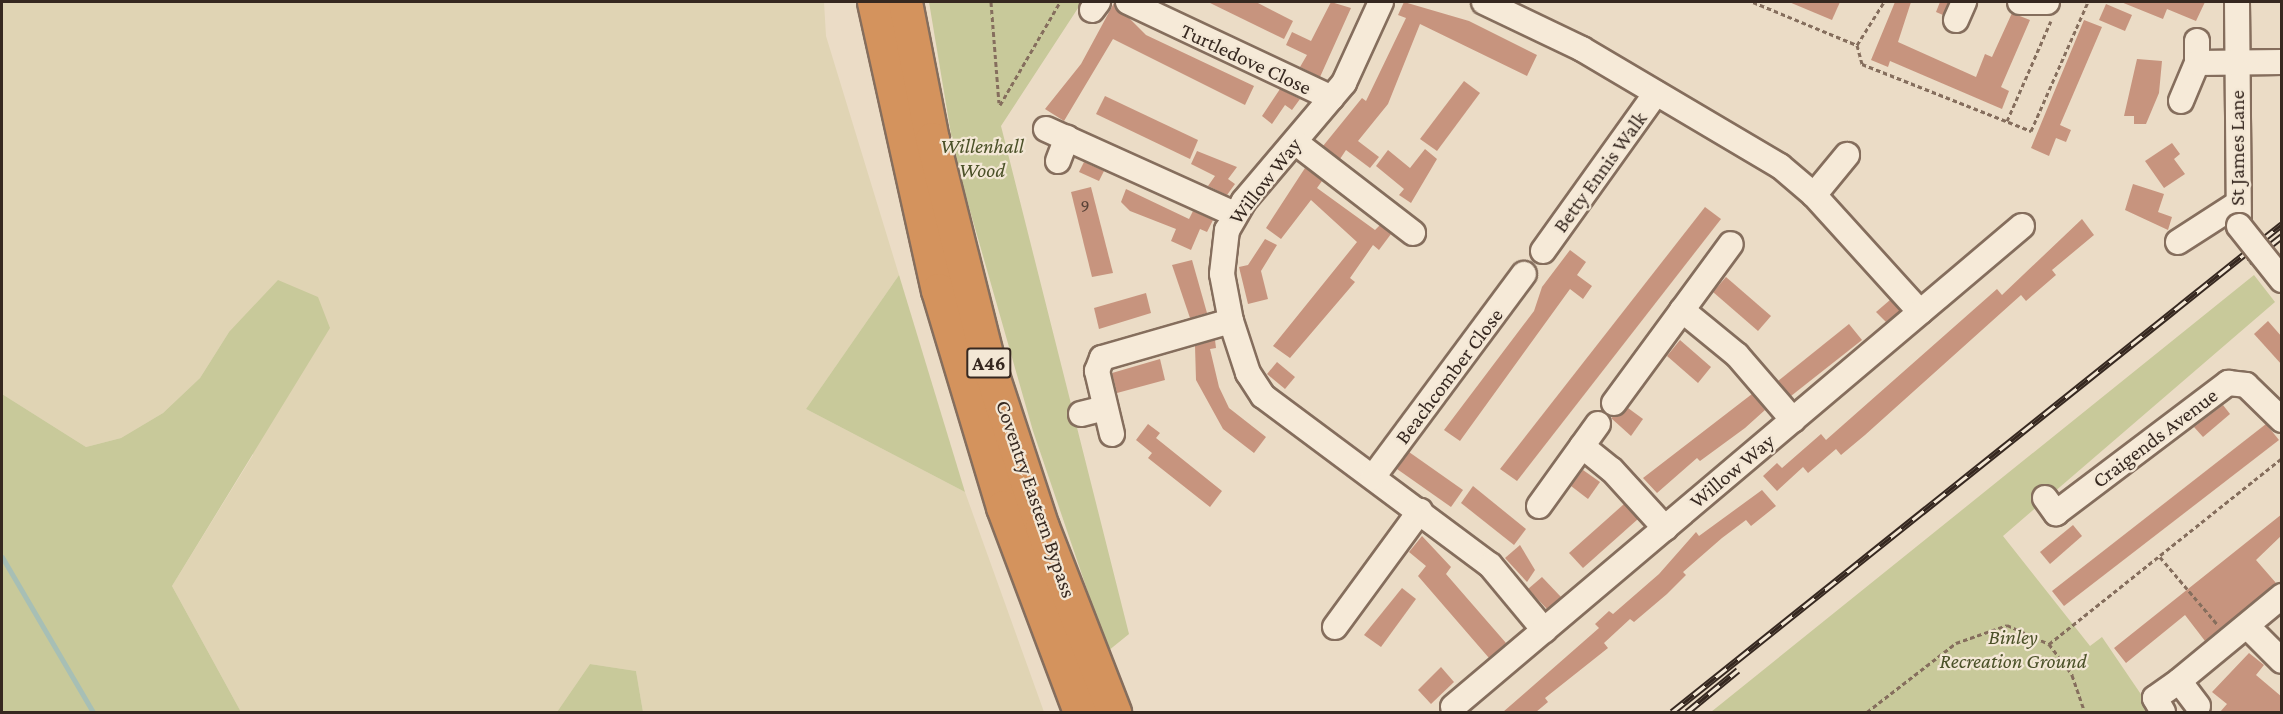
<!DOCTYPE html>
<style>
body{margin:0}
#map{position:relative;width:2283px;height:714px;overflow:hidden;background:#ebdcc6;font-family:"Crimson Pro",serif}
div>[style]{position:absolute}
.farmland>*{inset:0;background:#e0d4b4}
.green>*{inset:0;background:#c8c99a}
.stream>*{height:5px;margin:-2.5px;padding:0 2.5px;transform-origin:2.5px;border-radius:2.5px;background:#a7bfb5}
.building>*{inset:0;background:#c7947e}
.path>*{height:3px;margin-top:-1.5px;transform-origin:0;background:repeating-linear-gradient(90deg,#856e5d 0 4.5px,transparent 0 7.5px)}
.roads{filter:drop-shadow(2px 0 #856e5d) drop-shadow(-2px 0 #856e5d) drop-shadow(0 2px #856e5d) drop-shadow(0 -2px #856e5d)}
.minor>*{height:24px;margin:-12px;padding:0 12px;transform-origin:12px;border-radius:12px;background:#f6ead8}
.highway>*{height:33px;margin:-16.5px;padding:0 16.5px;transform-origin:16.5px;border-radius:16.5px;background:#d4935d}
.rail>*{height:7px;margin-top:-3.5px;transform-origin:0;background:repeating-linear-gradient(90deg,#f3e7d5 0 14px,#362820 0 28px);box-sizing:border-box;border-block:2px solid #362820}
.bridges{filter:drop-shadow(2px 0 #856e5d) drop-shadow(-2px 0 #856e5d) drop-shadow(0 2px #856e5d) drop-shadow(0 -2px #856e5d)}
.minor-bridge>*{height:24px;margin:-12px;padding:0 12px;transform-origin:12px;border-radius:12px;background:#f6ead8}
span{translate:-50% -50%;white-space:nowrap;text-align:center;line-height:1.15;-webkit-text-stroke:4.5px #f3e7d5;paint-order:stroke}
.number-label{font-size:18px;color:#5a4338}
.number-label span{-webkit-text-stroke-width:0}
.shield-label span{padding:2px 4px;background:#f3e7d5;border:2px solid;border-radius:4px;-webkit-text-stroke-width:0}
.shield-label{font-size:20px;color:#362820;font-weight:700}
.street-label{font-size:21px;color:#362820}
.park-label{font-size:21px;color:#4b5128;font-style:italic}
.frame{position:absolute;inset:0;border:3px solid #362820;pointer-events:none}
</style>
<div id="map">
<div class="farmland">
<div style="clip-path:polygon(2px 2px,824px 2px,826px 36px,899px 275px,806px 409px,965px 492px,1044px 712px,643px 712px,636px 671px,590px 664px,557px 712px,241px 712px,172px 586px,253px 455px,229px 332px,200px 378px,163px 413px,121px 438px,86px 447px,2px 394px)"></div>
</div>
<div class="green">
<div style="clip-path:polygon(929px 2px,1082px 2px,1001px 126px,1129px 634px,1108px 651px,1033px 431px,955px 158px)"></div>
<div style="clip-path:polygon(899px 275px,965px 492px,806px 409px)"></div>
<div style="clip-path:polygon(2254px 275px,2275px 302px,2003px 536px,2090px 646px,2102px 637px,2153px 712px,1711px 712px)"></div>
<div style="clip-path:polygon(278px 280px,318px 297px,330px 328px,172px 586px,241px 712px,2px 712px,2px 394px,86px 447px,121px 438px,163px 413px,200px 378px,229px 332px)"></div>
<div style="clip-path:polygon(590px 664px,636px 671px,643px 712px,557px 712px)"></div>
</div>
<div class="stream">
<div style="left:2px;top:557px;width:180px;rotate:59.6deg"></div>
</div>
<div class="building">
<div style="clip-path:polygon(1208px 2px,1256px 2px,1293px 21px,1284px 39px)"></div>
<div style="clip-path:polygon(1331px 2px,1351px 8px,1320px 77px,1300px 67px,1307px 55px,1286px 45px,1292px 32px,1311px 41px)"></div>
<div style="clip-path:polygon(1404px 2px,1469px 21px,1537px 55px,1527px 76px,1420px 24px,1388px 104px,1358px 141px,1379px 157px,1370px 168px,1346px 150px,1340px 159px,1323px 146px,1362px 98px,1366px 101px,1406px 18px,1398px 15px)"></div>
<div style="clip-path:polygon(1789px 2px,1840px 2px,1832px 20px)"></div>
<div style="clip-path:polygon(1895px 2px,1911px 2px,1898px 42px,1976px 77px,1985px 54px,1992px 57px,2012px 13px,2030px 20px,2001px 87px,2009px 91px,2002px 109px,1890px 61px,1888px 67px,1871px 60px)"></div>
<div style="clip-path:polygon(1940px 2px,1949px 2px,1943px 15px,1936px 12px)"></div>
<div style="clip-path:polygon(2121px 2px,2205px 2px,2196px 21px,2167px 9px,2163px 19px)"></div>
<div style="clip-path:polygon(1114px 3px,1146px 35px,1254px 86px,1245px 105px,1113px 39px,1064px 121px,1045px 109px,1081px 64px)"></div>
<div style="clip-path:polygon(2106px 4px,2132px 15px,2125px 31px,2099px 20px)"></div>
<div style="clip-path:polygon(2084px 20px,2102px 27px,2060px 125px,2071px 130px,2066px 142px,2056px 138px,2049px 156px,2031px 148px)"></div>
<div style="clip-path:polygon(2137px 59px,2162px 61px,2159px 93px,2146px 124px,2134px 124px,2134px 116px,2124px 116px)"></div>
<div style="clip-path:polygon(1464px 81px,1480px 93px,1437px 151px,1420px 139px)"></div>
<div style="clip-path:polygon(1280px 89px,1300px 99px,1292px 110px,1285px 105px,1272px 124px,1262px 116px)"></div>
<div style="clip-path:polygon(1105px 96px,1198px 140px,1190px 159px,1096px 114px)"></div>
<div style="clip-path:polygon(2172px 143px,2180px 154px,2174px 159px,2185px 174px,2164px 188px,2145px 161px)"></div>
<div style="clip-path:polygon(1425px 149px,1437px 159px,1411px 203px,1399px 195px,1404px 189px,1376px 166px,1388px 150px,1410px 168px)"></div>
<div style="clip-path:polygon(1197px 151px,1237px 167px,1228px 179px,1235px 184px,1227px 195px,1208px 186px,1215px 176px,1191px 164px)"></div>
<div style="clip-path:polygon(1084px 162px,1104px 171px,1099px 181px,1079px 172px)"></div>
<div style="clip-path:polygon(1305px 168px,1322px 181px,1317px 188px,1375px 230px,1380px 225px,1391px 234px,1379px 250px,1373px 245px,1350px 278px,1355px 282px,1290px 358px,1273px 346px,1357px 242px,1311px 200px,1281px 239px,1266px 228px)"></div>
<div style="clip-path:polygon(2133px 184px,2164px 194px,2158px 212px,2172px 217px,2168px 230px,2125px 210px)"></div>
<div style="clip-path:polygon(1091px 187px,1113px 273px,1092px 277px,1071px 192px)"></div>
<div style="clip-path:polygon(1126px 189px,1189px 219px,1193px 211px,1213px 220px,1207px 232px,1200px 229px,1191px 250px,1171px 241px,1176px 229px,1130px 211px,1121px 202px)"></div>
<div style="clip-path:polygon(1705px 207px,1721px 219px,1517px 481px,1500px 469px)"></div>
<div style="clip-path:polygon(2082px 219px,2094px 235px,2052px 270px,2056px 275px,2026px 301px,2021px 295px,1865px 435px,1841px 455px,1836px 449px,1808px 473px,1803px 467px,1777px 491px,1763px 476px,1777px 463px,1782px 468px,1821px 434px,1826px 440px,1997px 289px,2002px 295px)"></div>
<div style="clip-path:polygon(1265px 239px,1277px 245px,1261px 271px,1268px 299px,1248px 304px,1239px 267px,1248px 265px)"></div>
<div style="clip-path:polygon(1570px 250px,1586px 262px,1577px 275px,1592px 286px,1583px 299px,1570px 289px,1460px 441px,1444px 430px,1534px 311px,1542px 287px)"></div>
<div style="clip-path:polygon(1192px 260px,1207px 313px,1190px 318px,1172px 265px)"></div>
<div style="clip-path:polygon(1726px 277px,1771px 316px,1758px 331px,1713px 292px)"></div>
<div style="clip-path:polygon(1146px 293px,1151px 313px,1099px 329px,1094px 308px)"></div>
<div style="clip-path:polygon(1890px 300px,1900px 311px,1886px 322px,1876px 312px)"></div>
<div style="clip-path:polygon(2268px 321px,2282px 337px,2282px 365px,2254px 334px)"></div>
<div style="clip-path:polygon(1849px 324px,1862px 340px,1791px 396px,1778px 381px)"></div>
<div style="clip-path:polygon(1215px 340px,1216px 348px,1210px 349px,1219px 387px,1229px 408px,1266px 437px,1254px 453px,1223px 429px,1196px 380px,1195px 346px)"></div>
<div style="clip-path:polygon(1680px 340px,1711px 367px,1698px 383px,1667px 356px)"></div>
<div style="clip-path:polygon(1160px 359px,1165px 380px,1117px 393px,1112px 373px)"></div>
<div style="clip-path:polygon(1277px 362px,1295px 377px,1285px 389px,1267px 374px)"></div>
<div style="clip-path:polygon(1752px 394px,1765px 410px,1745px 428px,1700px 461px,1697px 458px,1657px 493px,1643px 478px)"></div>
<div style="clip-path:polygon(2223px 405px,2230px 414px,2203px 437px,2194px 427px)"></div>
<div style="clip-path:polygon(1628px 408px,1643px 419px,1631px 436px,1611px 418px)"></div>
<div style="clip-path:polygon(1148px 424px,1160px 433px,1156px 438px,1222px 491px,1210px 507px,1148px 458px,1152px 453px,1136px 440px)"></div>
<div style="clip-path:polygon(2266px 424px,2279px 440px,2064px 606px,2052px 591px)"></div>
<div style="clip-path:polygon(1409px 452px,1463px 490px,1451px 507px,1397px 469px)"></div>
<div style="clip-path:polygon(1583px 470px,1600px 482px,1588px 499px,1571px 486px)"></div>
<div style="clip-path:polygon(1473px 486px,1526px 529px,1514px 545px,1461px 503px)"></div>
<div style="clip-path:polygon(1762px 490px,1776px 506px,1751px 526px,1746px 520px,1722px 538px,1683px 572px,1686px 575px,1667px 594px,1634px 622px,1630px 619px,1604px 643px,1608px 648px,1545px 698px,1548px 702px,1536px 712px,1503px 712px,1599px 628px,1595px 624px,1609px 611px,1613px 614px,1659px 574px,1696px 532px,1699px 536px)"></div>
<div style="clip-path:polygon(1624px 504px,1638px 519px,1583px 568px,1569px 553px)"></div>
<div style="clip-path:polygon(2282px 514px,2282px 535px,2256px 560px,2276px 583px,2205px 641px,2185px 615px,2126px 663px,2114px 648px)"></div>
<div style="clip-path:polygon(2073px 525px,2082px 536px,2050px 564px,2040px 552px)"></div>
<div style="clip-path:polygon(1422px 536px,1451px 567px,1446px 574px,1506px 643px,1489px 658px,1418px 576px,1426px 566px,1409px 552px)"></div>
<div style="clip-path:polygon(1520px 545px,1535px 570px,1527px 582px,1505px 558px)"></div>
<div style="clip-path:polygon(1542px 577px,1561px 597px,1547px 609px,1528px 589px)"></div>
<div style="clip-path:polygon(1402px 588px,1416px 599px,1381px 647px,1364px 635px)"></div>
<div style="clip-path:polygon(2249px 653px,2264px 665px,2256px 675px,2282px 697px,2282px 712px,2220px 712px,2227px 704px,2212px 692px)"></div>
<div style="clip-path:polygon(1441px 667px,1454px 682px,1431px 704px,1418px 690px)"></div>
</div>
<div class="path">
<div style="left:991px;top:2px;width:101px;rotate:85.5deg"></div>
<div style="left:1753px;top:2px;width:113px;rotate:22.5deg"></div>
<div style="left:1857px;top:45px;width:20px;rotate:75deg"></div>
<div style="left:1862px;top:64px;width:182px;rotate:21.6deg"></div>
<div style="left:2031px;top:131px;width:141px;rotate:-66.2deg"></div>
<div style="left:1857px;top:45px;width:51px;rotate:-57.9deg"></div>
<div style="left:1000px;top:105px;width:119px;rotate:-59.8deg"></div>
<div style="left:2007px;top:121px;width:109px;rotate:-66.3deg"></div>
<div style="left:2160px;top:557px;width:88px;rotate:49.6deg"></div>
<div style="left:2049px;top:644px;width:298px;rotate:-38.6deg"></div>
<div style="left:1867px;top:712px;width:113px;rotate:-37.8deg"></div>
<div style="left:1956px;top:643px;width:54px;rotate:-19.4deg"></div>
<div style="left:2007px;top:625px;width:46px;rotate:24.3deg"></div>
<div style="left:2049px;top:644px;width:39px;rotate:53deg"></div>
<div style="left:2072px;top:675px;width:39px;rotate:71deg"></div>
</div>
<div class="roads">
<div class="minor">
<div style="left:1128px;top:2px;width:225px;rotate:25.2deg"></div>
<div style="left:1381px;top:2px;width:89px;rotate:114.6deg"></div>
<div style="left:1344px;top:83px;width:155px;rotate:130.3deg"></div>
<div style="left:1244px;top:201px;width:34px;rotate:120deg"></div>
<div style="left:1227px;top:230px;width:44px;rotate:96.5deg"></div>
<div style="left:1222px;top:274px;width:48px;rotate:79.2deg"></div>
<div style="left:1231px;top:321px;width:55px;rotate:71.9deg"></div>
<div style="left:1248px;top:373px;width:27px;rotate:57deg"></div>
<div style="left:1263px;top:396px;width:283px;rotate:36.7deg"></div>
<div style="left:1490px;top:565px;width:85px;rotate:50.3deg"></div>
<div style="left:1484px;top:2px;width:109px;rotate:25.6deg"></div>
<div style="left:1582px;top:49px;width:230px;rotate:30.6deg"></div>
<div style="left:1780px;top:166px;width:45px;rotate:40.5deg"></div>
<div style="left:1814px;top:195px;width:158px;rotate:47.8deg"></div>
<div style="left:2020px;top:2px;width:27px"></div>
<div style="left:2237px;top:2px;width:224px;rotate:89.5deg"></div>
<div style="left:1092px;top:10px;width:10px;rotate:-53deg"></div>
<div style="left:1956px;top:20px;width:20px;rotate:-66deg"></div>
<div style="left:2197px;top:63px;width:22px;rotate:-90deg"></div>
<div style="left:2181px;top:101px;width:41px;rotate:-67.2deg"></div>
<div style="left:2197px;top:63px;width:85px;rotate:-0.7deg"></div>
<div style="left:1046px;top:129px;width:206px;rotate:24.3deg"></div>
<div style="left:1295px;top:142px;width:149px;rotate:37.6deg"></div>
<div style="left:1058px;top:161px;width:25px;rotate:-69deg"></div>
<div style="left:1814px;top:195px;width:52px;rotate:-50.5deg"></div>
<div style="left:2178px;top:242px;width:70px;rotate:-32.8deg"></div>
<div style="left:1543px;top:251px;width:194px;rotate:-54.4deg"></div>
<div style="left:1682px;top:310px;width:71px;rotate:39.3deg"></div>
<div style="left:1737px;top:355px;width:86px;rotate:49.3deg"></div>
<div style="left:1614px;top:403px;width:197px;rotate:-53.7deg"></div>
<div style="left:1081px;top:414px;width:25px;rotate:-14deg"></div>
<div style="left:1112px;top:434px;width:65px;rotate:-103.4deg"></div>
<div style="left:1097px;top:371px;width:14px;rotate:-69deg"></div>
<div style="left:1102px;top:358px;width:134px;rotate:-16deg"></div>
<div style="left:1582px;top:446px;width:38px;rotate:39deg"></div>
<div style="left:1612px;top:470px;width:79px;rotate:47.6deg"></div>
<div style="left:1373px;top:477px;width:253px;rotate:-53.4deg"></div>
<div style="left:2045px;top:498px;width:19px;rotate:54deg"></div>
<div style="left:2056px;top:513px;width:216px;rotate:-37.1deg"></div>
<div style="left:2228px;top:383px;width:18px;rotate:6deg"></div>
<div style="left:2246px;top:385px;width:50px;rotate:44.2deg"></div>
<div style="left:1539px;top:506px;width:101px;rotate:-54.3deg"></div>
<div style="left:2247px;top:626px;width:49px;rotate:45deg"></div>
<div style="left:1335px;top:627px;width:144px;rotate:-53.8deg"></div>
<div style="left:2198px;top:706px;width:31px;rotate:-127deg"></div>
<div style="left:2179px;top:681px;width:134px;rotate:-39.5deg"></div>
<div style="left:1453px;top:707px;width:745px;rotate:-40.21deg"></div>
<div style="left:2163px;top:712px;width:16px;rotate:-120deg"></div>
<div style="left:2155px;top:698px;width:29px;rotate:-35deg"></div>
</div>
<div class="highway">
<div style="left:874px;top:2px;width:295px;rotate:77.5deg"></div>
<div style="left:938px;top:290px;width:227px;rotate:73.3deg"></div>
<div style="left:1003px;top:507px;width:219px;rotate:69.4deg"></div>
<div style="left:905px;top:2px;width:140px;rotate:78.9deg"></div>
<div style="left:932px;top:139px;width:234px;rotate:75.9deg"></div>
<div style="left:989px;top:366px;width:169px;rotate:71.8deg"></div>
<div style="left:1042px;top:527px;width:199px;rotate:68.7deg"></div>
</div>
</div>
<div class="rail">
<div style="left:2249px;top:262px;width:42px;rotate:-38.2deg"></div>
<div style="left:1672px;top:712px;width:781px;rotate:-38.66deg"></div>
<div style="left:1687px;top:712px;width:66px;rotate:-39.5deg"></div>
</div>
<div class="bridges">
<div class="minor-bridge">
<div style="left:2239px;top:226px;width:69px;rotate:51.5deg"></div>
</div>
</div>
<div class="number-label">
<span style="left:1085px;top:206px">9</span>
</div>
<div class="shield-label">
<span style="left:989px;top:363px">A46</span>
</div>
<div class="street-label">
<span style="left:1246px;top:59px;rotate:25deg">Turtledove Close</span>
<span style="left:2237px;top:148px;rotate:-90deg">St James Lane</span>
<span style="left:1600px;top:172px;rotate:-54deg">Betty Ennis Walk</span>
<span style="left:1265px;top:181px;rotate:-52deg">Willow Way</span>
<span style="left:1449px;top:376px;rotate:-53deg">Beachcomber Close</span>
<span style="left:2155px;top:438px;rotate:-37deg">Craigends Avenue</span>
<span style="left:1732px;top:471px;rotate:-40deg">Willow Way</span>
<span style="left:1036px;top:499px;rotate:71deg">Coventry Eastern Bypass</span>
</div>
<div class="park-label">
<span style="left:982px;top:158px">Willenhall<br>Wood</span>
<span style="left:2013px;top:649px">Binley<br>Recreation Ground</span>
</div>
<div class="frame"></div>
</div>
